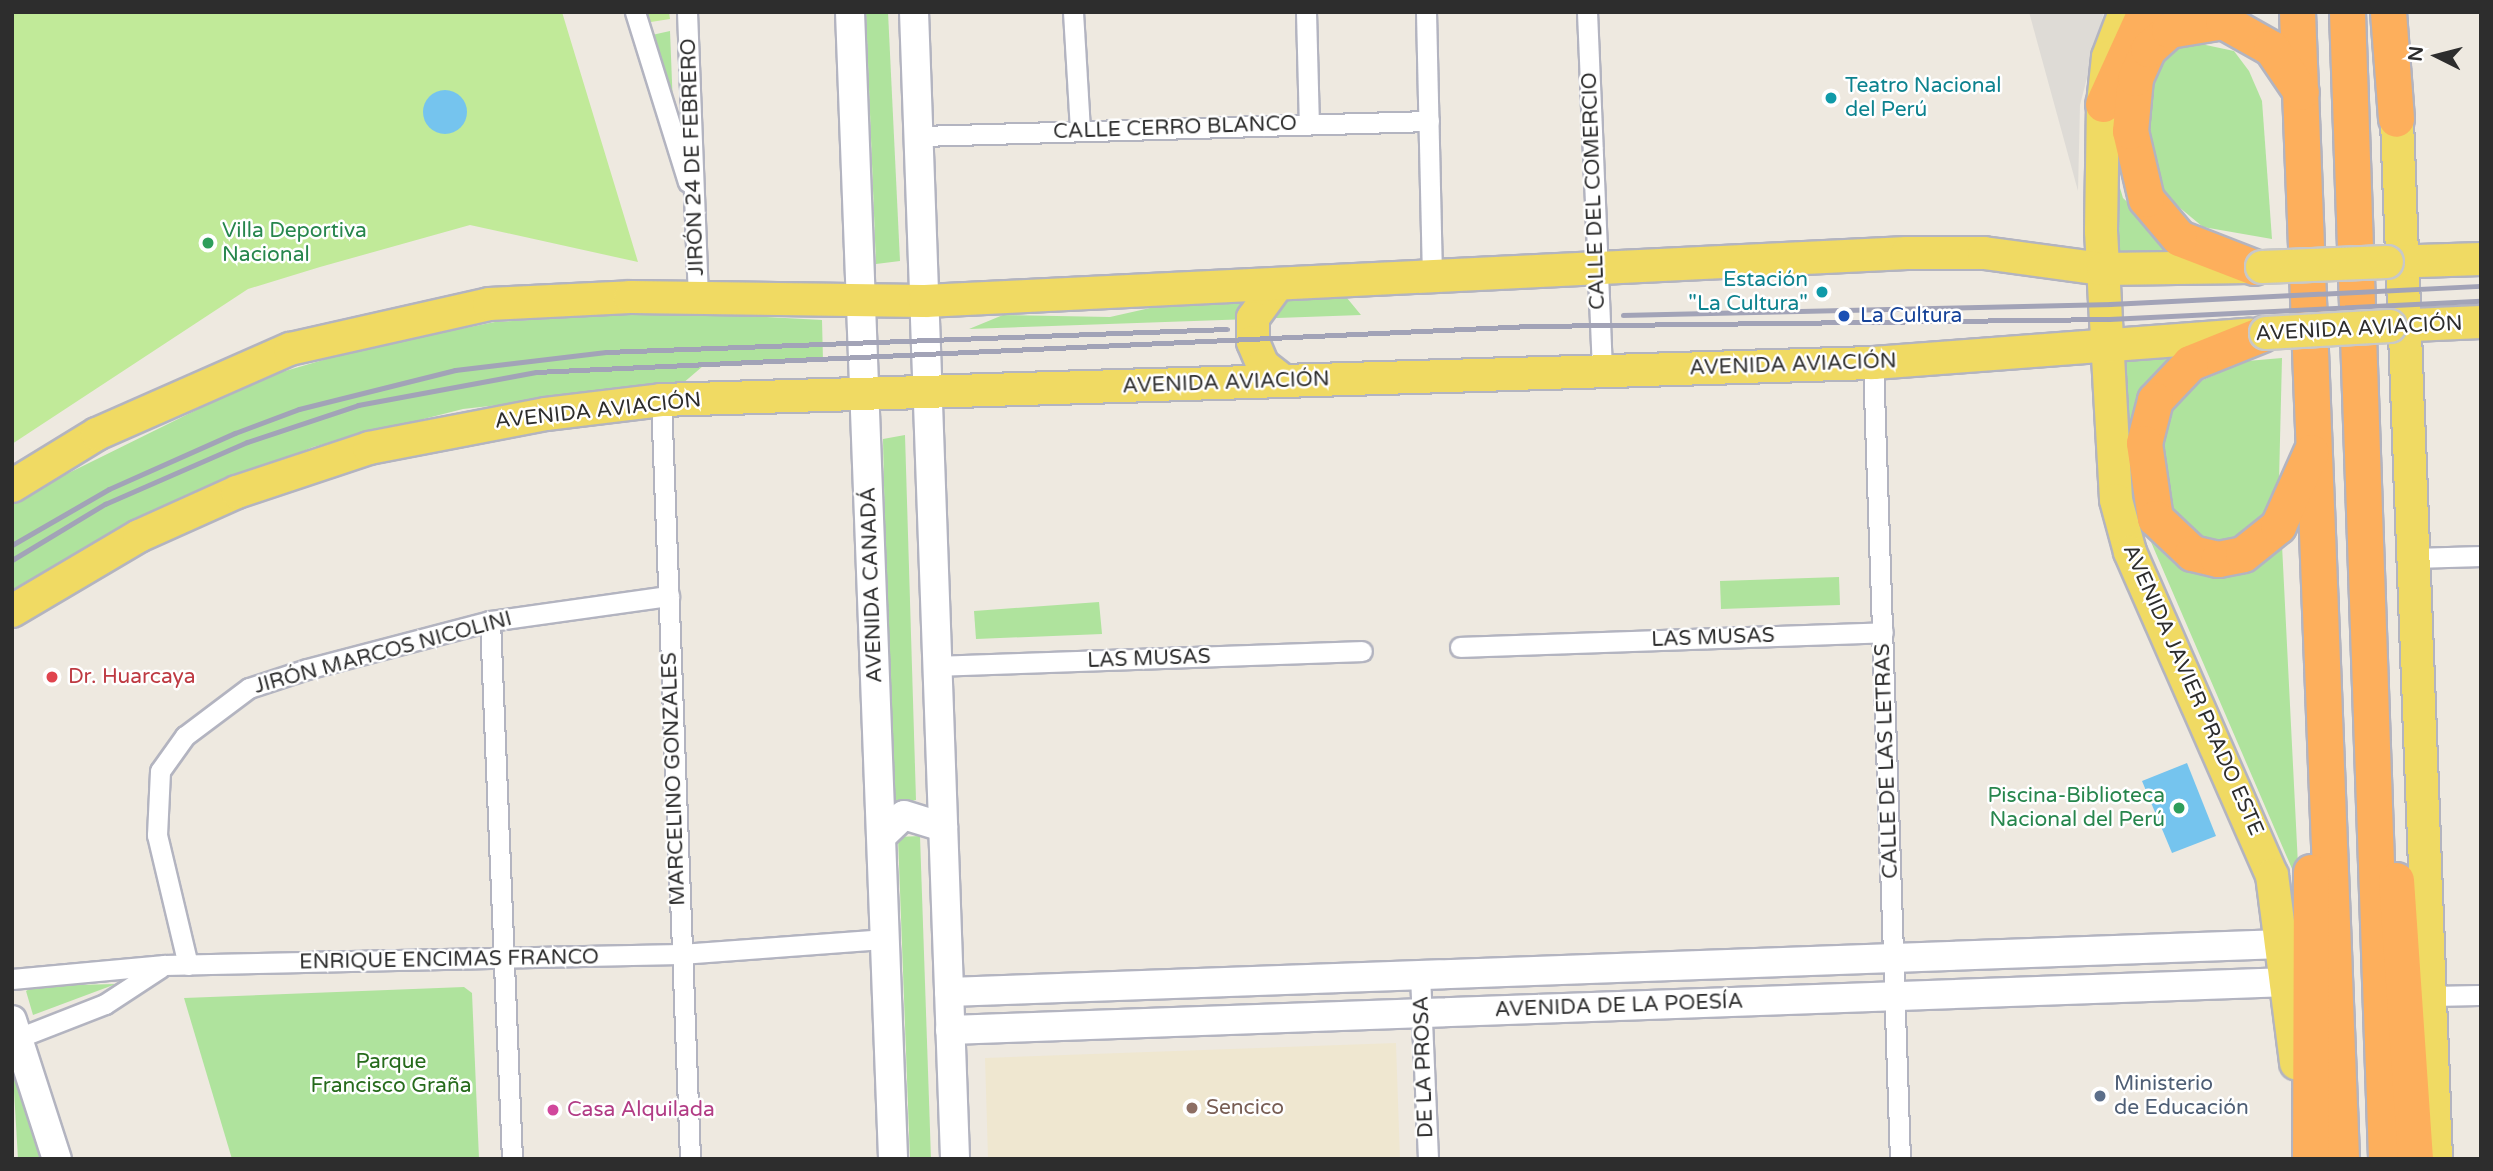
<!DOCTYPE html>
<meta charset="utf-8">
<style>
body{margin:0}
#map{position:relative;width:2493px;height:1171px;overflow:hidden;background:#eee9e0;font-family:"Varela Round",sans-serif}
div>[style]{position:absolute}
.education>*{inset:0;background:#efe7d0}
.green>*{inset:0;background:#afe39d}
.pitch>*{inset:0;background:#c1ea99}
.plaza>*{inset:0;background:#dedbd6}
.water>*{inset:0;background:#75c4ee}
.round{border-radius:50%}
.roads{filter:drop-shadow(2px 0 #b3b4c0) drop-shadow(-2px 0 #b3b4c0) drop-shadow(0 2px #b3b4c0) drop-shadow(0 -2px #b3b4c0)}
.street>*{height:19px;margin:-9.5px;padding:0 9.5px;transform-origin:9.5px;border-radius:9.5px;background:#fff}
.secondary>*{height:28px;margin:-14px;padding:0 14px;transform-origin:14px;border-radius:14px;background:#fff}
.primary>*{height:32px;margin:-16px;padding:0 16px;transform-origin:16px;border-radius:16px;background:#f0da63}
.highway>*{height:35px;margin:-17.5px;padding:0 17.5px;transform-origin:17.5px;border-radius:17.5px;background:#fdaf5c}
.rail>*{height:5px;margin:-2.5px;padding:0 2.5px;transform-origin:2.5px;border-radius:2.5px;background:#a2a3b7}
.bridges{filter:drop-shadow(2px 0 #c8c8c8) drop-shadow(-2px 0 #c8c8c8) drop-shadow(0 2px #c8c8c8) drop-shadow(0 -2px #c8c8c8)}
.primary-bridge>*{height:32px;margin:-16px;padding:0 16px;transform-origin:16px;border-radius:16px;background:#f0da63}
.dots>*{width:19px;height:19px;translate:-50% -50%;box-sizing:border-box;border:4px solid #fff;border-radius:50%}
span{translate:-50% -50%;white-space:nowrap;text-align:center;line-height:1.15;-webkit-text-stroke:5px #fff;paint-order:stroke}
.culture-label{font-size:21px;color:#0d838f}
.left{translate:0 -50%;text-align:left}
.right{translate:-100% -50%;text-align:right}
.street-label{font-size:21px;color:#2d2d2d}
.leisure-label{font-size:21px;color:#27864d}
.transit-label{font-size:21px;color:#164399}
.health-label{font-size:21px;color:#be3a42}
.park-label{font-size:21px;color:#266b1c}
.service-label{font-size:21px;color:#4e5e75}
.education-label{font-size:21px;color:#785e54}
.hotel-label{font-size:21px;color:#b23c85}
.frame{position:absolute;inset:0;border:14px solid #2d2d2d;pointer-events:none}
.north{position:absolute;left:2402px;top:21px;width:70px;height:70px;-webkit-text-stroke:5px #fff;paint-order:stroke;rotate:276deg;font-size:19px;font-weight:700;line-height:28px;text-align:center;color:#2d2d2d}
.north::after{content:'';display:block;margin:auto;width:24px;height:32px;background:#2d2d2d;clip-path:polygon(50% 0,100% 100%,50% 72%,0 100%)}
</style>
<div id="map">
<div class="education">
<div style="clip-path:polygon(1396px 1043px,1400px 1159px,988px 1159px,985px 1058px)"></div>
</div>
<div class="green">
<div style="clip-path:polygon(866px 12px,888px 12px,900px 261px,876px 264px)"></div>
<div style="clip-path:polygon(670px 31px,674px 133px,643px 37px)"></div>
<div style="clip-path:polygon(2187px 41px,2234px 51px,2249px 71px,2262px 101px,2272px 239px,2203px 227px,2162px 193px,2147px 149px,2150px 72px,2164px 53px)"></div>
<div style="clip-path:polygon(2114px 168px,2123px 198px,2182px 252px,2115px 256px)"></div>
<div style="clip-path:polygon(1347px 298px,1361px 315px,969px 329px,1003px 315px,1110px 317px,1150px 308px)"></div>
<div style="clip-path:polygon(673px 312px,822px 320px,823px 361px,703px 366px,682px 384px,463px 409px,313px 447px,123px 525px,12px 590px,12px 501px,261px 378px,361px 349px,495px 322px)"></div>
<div style="clip-path:polygon(2188px 347px,2138px 401px,2128px 454px,2117px 355px)"></div>
<div style="clip-path:polygon(2282px 358px,2279px 481px,2270px 513px,2231px 544px,2203px 544px,2167px 510px,2161px 424px,2191px 385px,2247px 361px)"></div>
<div style="clip-path:polygon(905px 435px,916px 800px,891px 806px,883px 439px)"></div>
<div style="clip-path:polygon(2151px 542px,2179px 568px,2219px 577px,2257px 569px,2282px 545px,2299px 885px)"></div>
<div style="clip-path:polygon(1839px 577px,1840px 605px,1721px 609px,1720px 581px)"></div>
<div style="clip-path:polygon(1099px 602px,1102px 634px,976px 639px,974px 611px)"></div>
<div style="clip-path:polygon(920px 836px,931px 1159px,910px 1159px,898px 837px)"></div>
<div style="clip-path:polygon(116px 984px,33px 1015px,26px 991px,34px 986px)"></div>
<div style="clip-path:polygon(464px 987px,472px 993px,479px 1159px,232px 1159px,184px 998px)"></div>
<div style="clip-path:polygon(12px 1057px,45px 1159px,18px 1159px)"></div>
</div>
<div class="pitch">
<div style="clip-path:polygon(12px 12px,562px 12px,638px 262px,470px 225px,320px 267px,248px 289px,12px 444px)"></div>
<div style="clip-path:polygon(636px 12px,669px 12px,670px 19px,638px 24px)"></div>
</div>
<div class="plaza">
<div style="clip-path:polygon(2029px 12px,2104px 12px,2080px 105px,2078px 191px)"></div>
</div>
<div class="water">
<div class="round" style="left:423px;top:90px;width:44px;height:44px"></div>
<div style="clip-path:polygon(2187px 763px,2216px 836px,2172px 853px,2142px 781px)"></div>
</div>
<div class="roads">
<div class="street">
<div style="left:635px;top:12px;width:178px;rotate:72.7deg"></div>
<div style="left:687px;top:12px;width:289px;rotate:87.8deg"></div>
<div style="left:1073px;top:12px;width:119px;rotate:86.6deg"></div>
<div style="left:1306px;top:12px;width:112px;rotate:88.5deg"></div>
<div style="left:1426px;top:12px;width:266px;rotate:88.7deg"></div>
<div style="left:1587px;top:12px;width:359px;rotate:87.6deg"></div>
<div style="left:921px;top:136px;width:508px;rotate:-1.69deg"></div>
<div style="left:1873px;top:363px;width:796px;rotate:88.06deg"></div>
<div style="left:661px;top:400px;width:760px;rotate:87.81deg"></div>
<div style="left:2414px;top:558px;width:67px;rotate:-1.7deg"></div>
<div style="left:490px;top:621px;width:538px;rotate:87.66deg"></div>
<div style="left:1460px;top:647px;width:423px;rotate:-2deg"></div>
<div style="left:936px;top:666px;width:426px;rotate:-2deg"></div>
<div style="left:188px;top:965px;width:134px;rotate:-103.4deg"></div>
<div style="left:157px;top:835px;width:64px;rotate:-87.3deg"></div>
<div style="left:160px;top:771px;width:43px;rotate:-54.5deg"></div>
<div style="left:185px;top:736px;width:80px;rotate:-36.9deg"></div>
<div style="left:249px;top:688px;width:61px;rotate:-18.1deg"></div>
<div style="left:307px;top:669px;width:189px;rotate:-14.7deg"></div>
<div style="left:490px;top:621px;width:181px;rotate:-8deg"></div>
<div style="left:1420px;top:975px;width:184px;rotate:87.5deg"></div>
<div style="left:12px;top:979px;width:153px;rotate:-5.3deg"></div>
<div style="left:164px;top:965px;width:516px;rotate:-1.22deg"></div>
<div style="left:680px;top:954px;width:207px;rotate:-4.2deg"></div>
<div style="left:2430px;top:996px;width:51px;rotate:-1.1deg"></div>
<div style="left:18px;top:1038px;width:93px;rotate:-21.3deg"></div>
<div style="left:105px;top:1004px;width:66px;rotate:-33.2deg"></div>
</div>
<div class="secondary">
<div style="left:850px;top:12px;width:1148px;rotate:87.85deg"></div>
<div style="left:914px;top:12px;width:1148px;rotate:87.95deg"></div>
<div style="left:882px;top:836px;width:30px;rotate:-44deg"></div>
<div style="left:904px;top:815px;width:41px;rotate:17.1deg"></div>
<div style="left:949px;top:992px;width:1334px;rotate:-2.06deg"></div>
<div style="left:12px;top:1020px;width:146px;rotate:72.1deg"></div>
<div style="left:950px;top:1030px;width:1339px;rotate:-2.05deg"></div>
</div>
<div class="primary">
<div style="left:2125px;top:12px;width:48px;rotate:110.7deg"></div>
<div style="left:2108px;top:57px;width:47px;rotate:96.1deg"></div>
<div style="left:2103px;top:104px;width:127px;rotate:90.9deg"></div>
<div style="left:2101px;top:231px;width:269px;rotate:86.8deg"></div>
<div style="left:2116px;top:500px;width:54px;rotate:74.9deg"></div>
<div style="left:2130px;top:552px;width:353px;rotate:66.3deg"></div>
<div style="left:2272px;top:875px;width:190px;rotate:82.7deg"></div>
<div style="left:2396px;top:94px;width:1066px;rotate:87.85deg"></div>
<div style="left:2387px;top:262px;width:94px;rotate:-1.8deg"></div>
<div style="left:1277px;top:285px;width:41px;rotate:126deg"></div>
<div style="left:1253px;top:318px;width:24px;rotate:90deg"></div>
<div style="left:1253px;top:342px;width:25px;rotate:67deg"></div>
<div style="left:1263px;top:365px;width:24px;rotate:38deg"></div>
<div style="left:2390px;top:326px;width:91px;rotate:-2.5deg"></div>
<div style="left:12px;top:486px;width:100px;rotate:-31.5deg"></div>
<div style="left:97px;top:434px;width:211px;rotate:-23.8deg"></div>
<div style="left:290px;top:349px;width:204px;rotate:-12.7deg"></div>
<div style="left:489px;top:304px;width:141px;rotate:-2.8deg"></div>
<div style="left:630px;top:297px;width:295px;rotate:0.8deg"></div>
<div style="left:925px;top:301px;width:983px;rotate:-2.8deg"></div>
<div style="left:1907px;top:253px;width:77px"></div>
<div style="left:1984px;top:253px;width:120px;rotate:7.7deg"></div>
<div style="left:2103px;top:269px;width:147px;rotate:-0.8deg"></div>
<div style="left:12px;top:611px;width:147px;rotate:-30.6deg"></div>
<div style="left:139px;top:536px;width:107px;rotate:-24.2deg"></div>
<div style="left:237px;top:492px;width:139px;rotate:-18.4deg"></div>
<div style="left:369px;top:448px;width:180px;rotate:-10.9deg"></div>
<div style="left:546px;top:414px;width:116px;rotate:-6.9deg"></div>
<div style="left:661px;top:400px;width:1213px;rotate:-1.75deg"></div>
<div style="left:1873px;top:363px;width:377px;rotate:-4.3deg"></div>
</div>
<div class="highway">
<div style="left:2297px;top:12px;width:1148px;rotate:87.8deg"></div>
<div style="left:2347px;top:12px;width:1148px;rotate:88.05deg"></div>
<div style="left:2388px;top:12px;width:107px;rotate:85.7deg"></div>
<div style="left:2103px;top:104px;width:101px;rotate:-65.5deg"></div>
<div style="left:2254px;top:267px;width:80px;rotate:-158.9deg"></div>
<div style="left:2179px;top:238px;width:51px;rotate:-130.2deg"></div>
<div style="left:2146px;top:199px;width:70px;rotate:-103.2deg"></div>
<div style="left:2130px;top:131px;width:53px;rotate:-84.6deg"></div>
<div style="left:2135px;top:78px;width:32px;rotate:-66deg"></div>
<div style="left:2148px;top:49px;width:28px;rotate:-42deg"></div>
<div style="left:2169px;top:30px;width:55px;rotate:-9.5deg"></div>
<div style="left:2223px;top:21px;width:55px;rotate:29.4deg"></div>
<div style="left:2271px;top:48px;width:53px;rotate:55.7deg"></div>
<div style="left:2262px;top:334px;width:78px;rotate:158.1deg"></div>
<div style="left:2190px;top:363px;width:51px;rotate:133.4deg"></div>
<div style="left:2155px;top:400px;width:44px;rotate:104.3deg"></div>
<div style="left:2144px;top:443px;width:76px;rotate:81.7deg"></div>
<div style="left:2155px;top:518px;width:51px;rotate:43.4deg"></div>
<div style="left:2192px;top:553px;width:27px;rotate:13deg"></div>
<div style="left:2218px;top:559px;width:25px;rotate:-11deg"></div>
<div style="left:2243px;top:554px;width:45px;rotate:-38.7deg"></div>
<div style="left:2278px;top:526px;width:81px;rotate:-66deg"></div>
<div style="left:2396px;top:880px;width:280px;rotate:86.1deg"></div>
<div style="left:2310px;top:1159px;width:287px;rotate:-89.8deg"></div>
</div>
</div>
<div class="rail">
<div style="left:1623px;top:315px;width:487px;rotate:-1.3deg"></div>
<div style="left:2110px;top:304px;width:371px;rotate:-2.8deg"></div>
<div style="left:12px;top:545px;width:112px;rotate:-30deg"></div>
<div style="left:109px;top:489px;width:138px;rotate:-24deg"></div>
<div style="left:235px;top:433px;width:68px;rotate:-20.6deg"></div>
<div style="left:299px;top:409px;width:161px;rotate:-14deg"></div>
<div style="left:455px;top:370px;width:152px;rotate:-6.8deg"></div>
<div style="left:606px;top:352px;width:621px;rotate:-2.12deg"></div>
<div style="left:12px;top:560px;width:109px;rotate:-31.1deg"></div>
<div style="left:105px;top:504px;width:155px;rotate:-23.6deg"></div>
<div style="left:247px;top:442px;width:117px;rotate:-18.4deg"></div>
<div style="left:358px;top:405px;width:181px;rotate:-10.5deg"></div>
<div style="left:536px;top:372px;width:996px;rotate:-2.65deg"></div>
<div style="left:1531px;top:326px;width:578px;rotate:-0.69deg"></div>
<div style="left:2109px;top:319px;width:372px;rotate:-2.8deg"></div>
</div>
<div class="bridges">
<div class="primary-bridge">
<div style="left:2262px;top:267px;width:125px;rotate:-2.3deg"></div>
<div style="left:2266px;top:333px;width:124px;rotate:-3.2deg"></div>
</div>
</div>
<div class="dots">
<div style="left:1831px;top:98px;background:#0f9aa8"></div>
<div style="left:208px;top:243px;background:#2e9e5b"></div>
<div style="left:1822px;top:292px;background:#0f9aa8"></div>
<div style="left:1844px;top:316px;background:#1a4fb4"></div>
<div style="left:52px;top:677px;background:#e0444e"></div>
<div style="left:2179px;top:808px;background:#2e9e5b"></div>
<div style="left:2100px;top:1096px;background:#5c6f8a"></div>
<div style="left:1192px;top:1108px;background:#8d6e63"></div>
<div style="left:553px;top:1110px;background:#d1479c"></div>
</div>
<div class="culture-label">
<span class="left" style="left:1845px;top:98px">Teatro Nacional<br>del Perú</span>
<span class="right" style="left:1808px;top:292px">Estación<br>"La Cultura"</span>
</div>
<div class="street-label">
<span style="left:1175px;top:128px;rotate:-2deg">CALLE CERRO BLANCO</span>
<span style="left:693px;top:157px;rotate:-92deg">JIRÓN 24 DE FEBRERO</span>
<span style="left:1594px;top:191px;rotate:-92deg">CALLE DEL COMERCIO</span>
<span style="left:2359px;top:329px;rotate:-3deg">AVENIDA AVIACIÓN</span>
<span style="left:1793px;top:365px;rotate:-2deg">AVENIDA AVIACIÓN</span>
<span style="left:1226px;top:383px;rotate:-2deg">AVENIDA AVIACIÓN</span>
<span style="left:598px;top:411px;rotate:-6deg">AVENIDA AVIACIÓN</span>
<span style="left:872px;top:585px;rotate:-92deg">AVENIDA CANADÁ</span>
<span style="left:1713px;top:638px;rotate:-2deg">LAS MUSAS</span>
<span style="left:383px;top:653px;rotate:-15deg">JIRÓN MARCOS NICOLINI</span>
<span style="left:1149px;top:659px;rotate:-2deg">LAS MUSAS</span>
<span style="left:2193px;top:690px;rotate:66deg">AVENIDA JAVIER PRADO ESTE</span>
<span style="left:1887px;top:761px;rotate:-92deg">CALLE DE LAS LETRAS</span>
<span style="left:674px;top:779px;rotate:-92deg">MARCELINO GONZALES</span>
<span style="left:449px;top:960px;rotate:-1deg">ENRIQUE ENCIMAS FRANCO</span>
<span style="left:1619px;top:1006px;rotate:-2deg">AVENIDA DE LA POESÍA</span>
<span style="left:1424px;top:1067px;rotate:-92deg">DE LA PROSA</span>
</div>
<div class="leisure-label">
<span class="left" style="left:222px;top:243px">Villa Deportiva<br>Nacional</span>
<span class="right" style="left:2165px;top:808px">Piscina-Biblioteca<br>Nacional del Perú</span>
</div>
<div class="transit-label">
<span class="left" style="left:1860px;top:316px">La Cultura</span>
</div>
<div class="health-label">
<span class="left" style="left:68px;top:677px">Dr. Huarcaya</span>
</div>
<div class="park-label">
<span style="left:391px;top:1074px">Parque<br>Francisco Graña</span>
</div>
<div class="service-label">
<span class="left" style="left:2114px;top:1096px">Ministerio<br>de Educación</span>
</div>
<div class="education-label">
<span class="left" style="left:1206px;top:1108px">Sencico</span>
</div>
<div class="hotel-label">
<span class="left" style="left:567px;top:1110px">Casa Alquilada</span>
</div>
<div class="frame"></div>
<div class="north">N</div>
</div>
